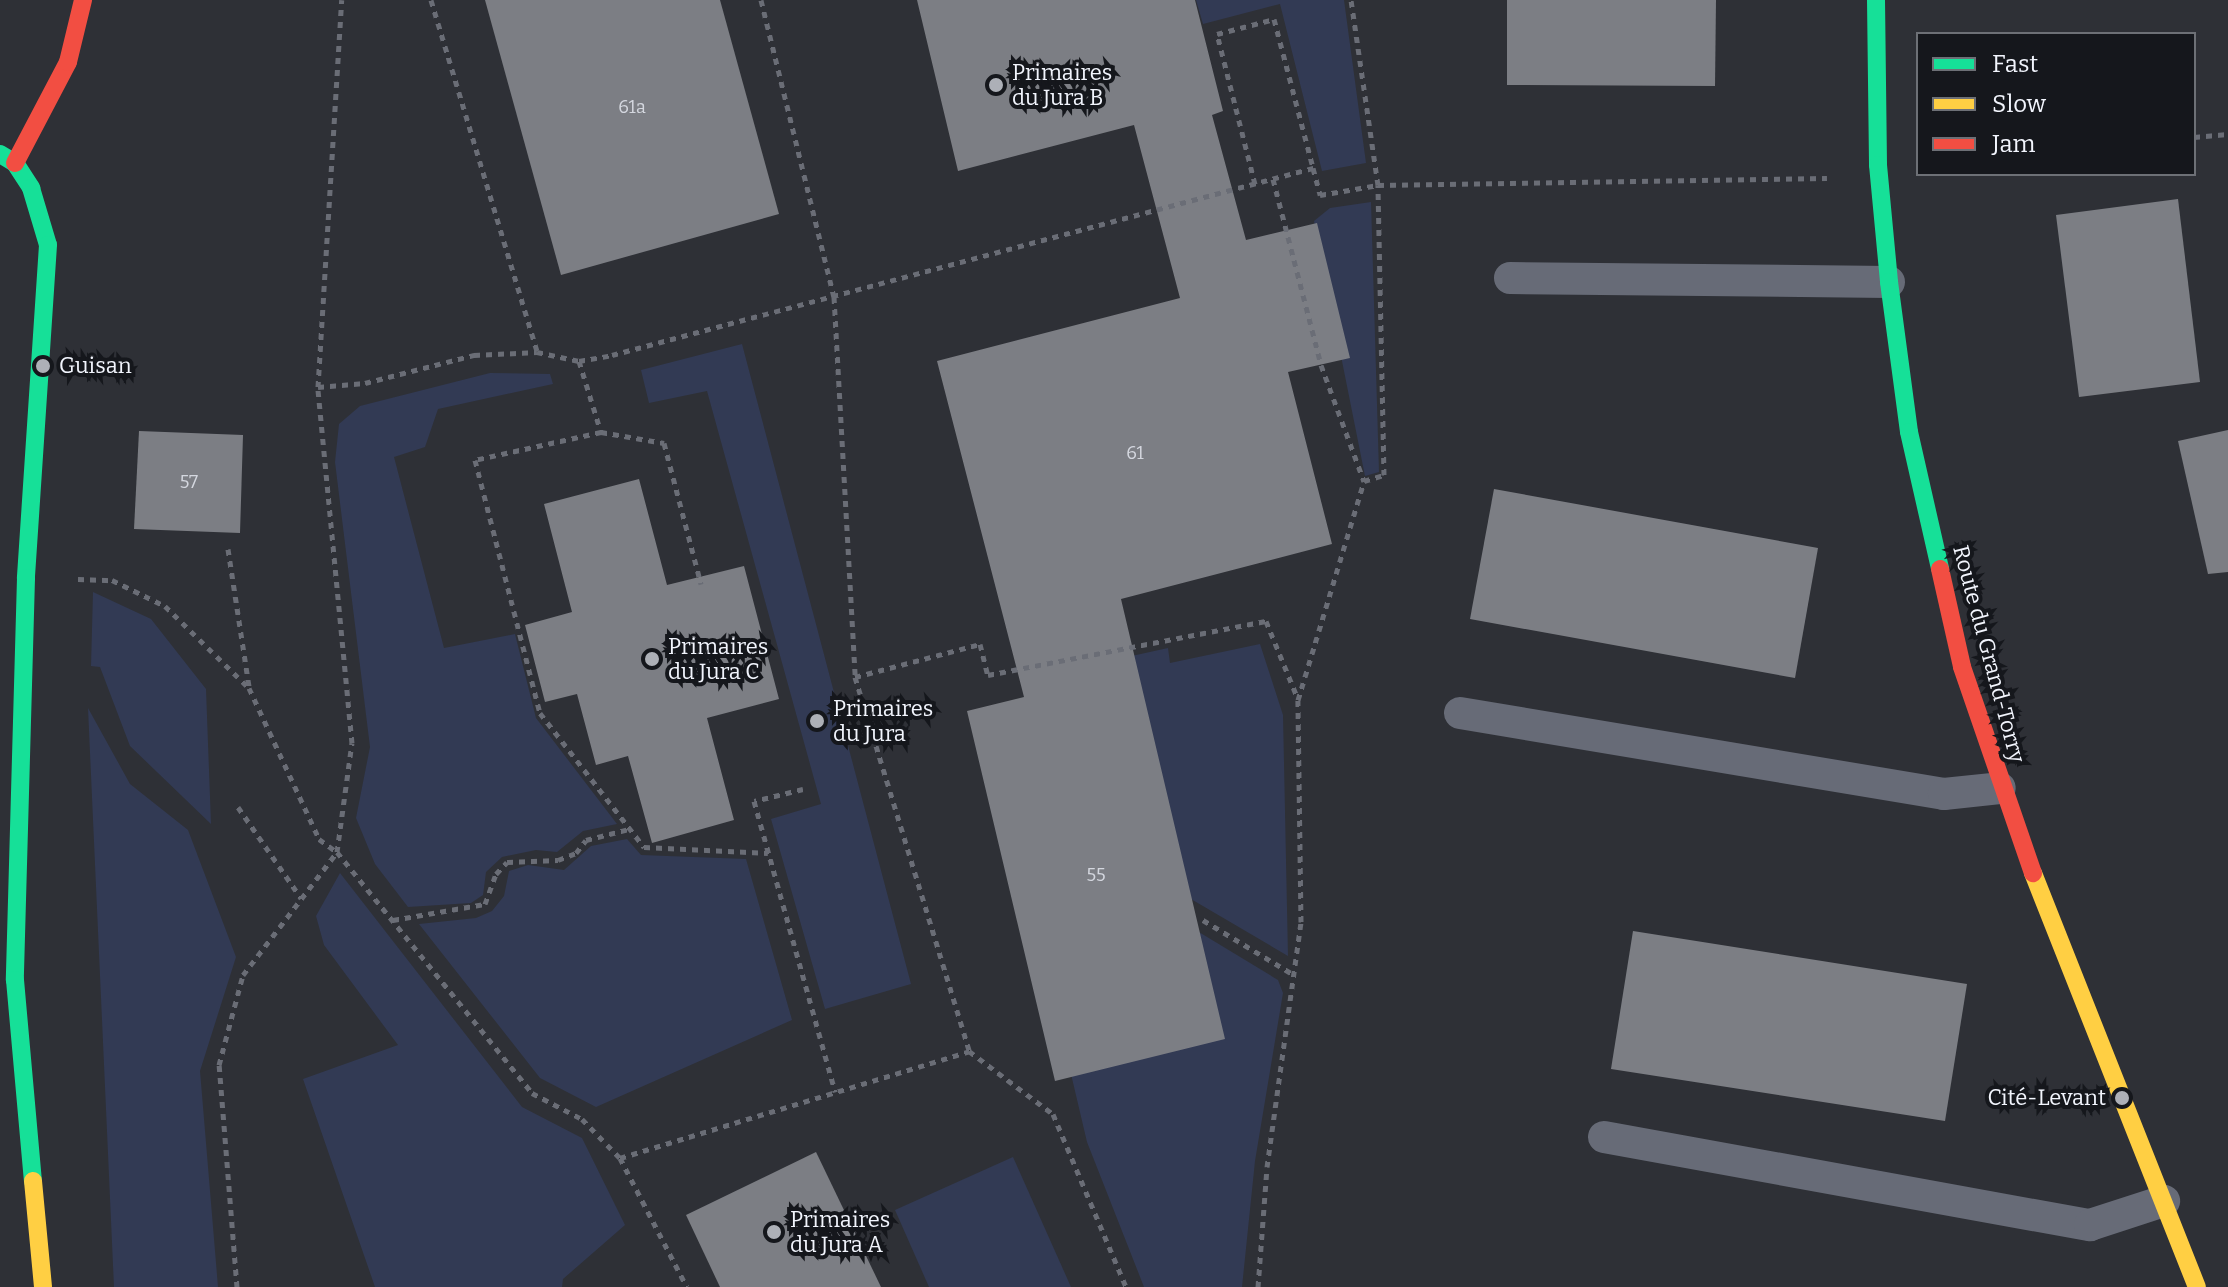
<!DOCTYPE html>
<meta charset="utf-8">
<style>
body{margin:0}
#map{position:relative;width:2228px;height:1287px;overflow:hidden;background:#2e3036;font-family:Bitter,serif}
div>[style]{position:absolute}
.green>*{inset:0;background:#323a54}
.building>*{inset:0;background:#7c7e84}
.path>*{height:5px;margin-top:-2.5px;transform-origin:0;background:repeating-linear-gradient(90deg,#6a6d76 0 6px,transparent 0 12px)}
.lane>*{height:32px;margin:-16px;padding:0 16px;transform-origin:16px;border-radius:16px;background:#676b77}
.fast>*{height:18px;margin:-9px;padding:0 9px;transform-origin:9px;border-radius:9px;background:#16e098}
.slow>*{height:18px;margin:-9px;padding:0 9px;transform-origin:9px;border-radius:9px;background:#ffcf43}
.jam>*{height:18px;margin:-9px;padding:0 9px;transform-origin:9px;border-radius:9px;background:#f24e42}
.dots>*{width:22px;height:22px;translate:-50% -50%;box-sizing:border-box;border:4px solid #15171c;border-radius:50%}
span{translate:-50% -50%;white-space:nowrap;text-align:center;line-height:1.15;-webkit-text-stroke:8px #15171c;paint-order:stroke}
.number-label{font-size:18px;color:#d4d7df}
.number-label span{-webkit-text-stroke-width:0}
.poi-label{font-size:22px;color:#f2f5fd}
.left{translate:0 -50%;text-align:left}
.right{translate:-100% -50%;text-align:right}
.street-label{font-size:22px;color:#f2f5fd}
.legend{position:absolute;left:1916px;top:32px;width:280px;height:144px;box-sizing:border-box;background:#15171c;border:2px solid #6d7076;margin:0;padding:10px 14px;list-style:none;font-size:24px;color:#f2f5fd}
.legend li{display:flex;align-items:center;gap:16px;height:40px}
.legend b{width:40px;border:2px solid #6d7076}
</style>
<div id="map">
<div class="green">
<div style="clip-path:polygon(1196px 0,1344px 0,1366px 163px,1322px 171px,1280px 4px,1203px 24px)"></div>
<div style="clip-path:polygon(1371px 202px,1379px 472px,1365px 476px,1314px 221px,1330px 208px)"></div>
<div style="clip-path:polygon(742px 344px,911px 984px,825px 1009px,771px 819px,821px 804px,707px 391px,649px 403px,641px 370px)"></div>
<div style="clip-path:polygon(490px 373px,550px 374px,553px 384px,438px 409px,425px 447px,394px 457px,444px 648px,515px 634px,536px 718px,617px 824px,583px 831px,557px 852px,536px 850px,502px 857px,486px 872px,483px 895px,471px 903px,408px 907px,375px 864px,356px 818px,370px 747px,335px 462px,339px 424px,360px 406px)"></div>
<div style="clip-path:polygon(93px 592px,151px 619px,206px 689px,211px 824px,130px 746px,100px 667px,91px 666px)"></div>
<div style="clip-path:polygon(1260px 644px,1283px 715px,1288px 956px,1179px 892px,1184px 923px,1278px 980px,1283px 993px,1255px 1161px,1242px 1287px,1144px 1287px,1087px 1142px,1067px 1057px,1068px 670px,1168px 648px,1170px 663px)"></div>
<div style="clip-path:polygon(88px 708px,130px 784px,188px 830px,236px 957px,200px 1071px,218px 1287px,114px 1287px)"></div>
<div style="clip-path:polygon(627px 839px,641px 855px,746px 859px,792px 1020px,596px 1107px,540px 1078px,419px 924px,476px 918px,492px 911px,504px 896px,509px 871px,528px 865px,564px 870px,591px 846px)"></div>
<div style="clip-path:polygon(340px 873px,522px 1107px,582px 1138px,625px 1225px,563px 1279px,562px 1287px,375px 1287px,303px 1079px,398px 1045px,324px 945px,316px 916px)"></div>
<div style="clip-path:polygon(1013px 1157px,1071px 1287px,929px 1287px,895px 1210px)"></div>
</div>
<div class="building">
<div style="clip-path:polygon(485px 0,720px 0,779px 214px,561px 275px)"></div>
<div style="clip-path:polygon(917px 0,1195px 0,1223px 111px,1212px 115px,1246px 240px,1317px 223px,1350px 358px,1288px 372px,1332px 544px,1121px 599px,1225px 1039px,1055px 1081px,967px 711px,1024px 697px,937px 361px,1180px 298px,1134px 125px,958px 171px)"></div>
<div style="clip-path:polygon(1507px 0,1716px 0,1715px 86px,1507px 85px)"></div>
<div style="clip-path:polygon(2178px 199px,2200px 382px,2079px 397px,2056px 215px)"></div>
<div style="clip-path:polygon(2228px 430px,2228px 572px,2208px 574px,2178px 441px)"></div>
<div style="clip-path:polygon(139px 431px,243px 435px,240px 533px,134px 529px)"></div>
<div style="clip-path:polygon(639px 479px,667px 585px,744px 566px,779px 699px,707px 718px,734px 820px,652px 843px,628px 756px,596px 765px,577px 694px,545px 702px,525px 625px,572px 612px,544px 504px)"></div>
<div style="clip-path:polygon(1494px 489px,1818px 548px,1795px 678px,1470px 619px)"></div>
<div style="clip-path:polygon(1633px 931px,1967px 984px,1945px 1121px,1611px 1069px)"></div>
<div style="clip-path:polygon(816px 1152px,881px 1287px,720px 1287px,686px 1215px)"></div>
</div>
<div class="path">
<div style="left:431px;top:0;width:368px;rotate:73.2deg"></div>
<div style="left:761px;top:0;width:306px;rotate:76.2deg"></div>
<div style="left:834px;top:297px;width:381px;rotate:86.8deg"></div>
<div style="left:855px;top:677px;width:391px;rotate:73deg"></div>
<div style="left:969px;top:1051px;width:105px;rotate:36.9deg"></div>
<div style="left:1053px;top:1114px;width:188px;rotate:67.1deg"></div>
<div style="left:2194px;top:137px;width:34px;rotate:-5deg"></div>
<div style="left:1273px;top:179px;width:192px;rotate:75.5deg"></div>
<div style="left:1321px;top:365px;width:124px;rotate:69.7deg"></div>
<div style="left:1255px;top:184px;width:155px;rotate:-104.2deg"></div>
<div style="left:1217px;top:34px;width:59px;rotate:-14.7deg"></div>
<div style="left:1274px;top:19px;width:154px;rotate:75.3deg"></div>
<div style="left:579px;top:361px;width:74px;rotate:72.8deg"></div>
<div style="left:601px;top:432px;width:129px;rotate:167.5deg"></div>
<div style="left:475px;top:460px;width:261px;rotate:75.6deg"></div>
<div style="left:540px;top:713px;width:170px;rotate:52.2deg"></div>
<div style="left:644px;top:847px;width:124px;rotate:2.8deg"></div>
<div style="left:318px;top:387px;width:47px;rotate:-4.9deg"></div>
<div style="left:365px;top:383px;width:113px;rotate:-14.4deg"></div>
<div style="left:474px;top:355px;width:63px;rotate:-2.7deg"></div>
<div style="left:537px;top:352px;width:43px;rotate:12.1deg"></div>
<div style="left:579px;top:361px;width:34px;rotate:-10deg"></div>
<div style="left:612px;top:355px;width:726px;rotate:-14.94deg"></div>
<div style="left:1313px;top:168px;width:28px;rotate:75deg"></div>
<div style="left:1320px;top:195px;width:59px;rotate:-9.8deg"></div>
<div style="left:1378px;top:185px;width:449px;rotate:-0.9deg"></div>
<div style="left:601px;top:432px;width:64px;rotate:9.9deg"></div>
<div style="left:664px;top:443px;width:146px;rotate:75.3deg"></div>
<div style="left:228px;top:549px;width:140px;rotate:81.3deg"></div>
<div style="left:78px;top:579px;width:34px;rotate:2deg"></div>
<div style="left:112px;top:580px;width:59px;rotate:26.1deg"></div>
<div style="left:165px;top:606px;width:117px;rotate:44.3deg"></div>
<div style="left:249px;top:688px;width:166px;rotate:65.1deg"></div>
<div style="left:319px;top:839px;width:22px;rotate:36deg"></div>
<div style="left:337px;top:852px;width:110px;rotate:-82.2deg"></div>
<div style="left:352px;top:743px;width:358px;rotate:-95.5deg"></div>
<div style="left:318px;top:387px;width:388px;rotate:-86.5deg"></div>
<div style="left:855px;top:677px;width:129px;rotate:-14.8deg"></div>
<div style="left:980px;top:644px;width:32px;rotate:76deg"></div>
<div style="left:988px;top:675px;width:283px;rotate:-11deg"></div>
<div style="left:1266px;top:621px;width:84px;rotate:67.7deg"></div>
<div style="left:803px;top:789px;width:50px;rotate:166.2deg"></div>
<div style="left:754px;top:801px;width:302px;rotate:74.4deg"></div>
<div style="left:238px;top:807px;width:111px;rotate:55.3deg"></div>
<div style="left:393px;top:920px;width:93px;rotate:-9.9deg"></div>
<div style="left:485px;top:904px;width:32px;rotate:-70deg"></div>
<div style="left:496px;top:874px;width:16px;rotate:-47deg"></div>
<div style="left:507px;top:862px;width:51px;rotate:-2.2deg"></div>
<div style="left:558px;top:860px;width:19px;rotate:-21deg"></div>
<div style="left:576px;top:853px;width:16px;rotate:-52deg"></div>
<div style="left:586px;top:840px;width:44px;rotate:-14.3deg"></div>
<div style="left:1203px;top:920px;width:106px;rotate:31.1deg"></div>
<div style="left:620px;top:1158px;width:145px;rotate:62.6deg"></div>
<div style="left:237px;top:1287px;width:223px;rotate:-94.6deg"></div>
<div style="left:219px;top:1065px;width:93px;rotate:-75.1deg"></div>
<div style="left:243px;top:975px;width:155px;rotate:-52.6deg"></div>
<div style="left:337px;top:852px;width:310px;rotate:51deg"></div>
<div style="left:532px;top:1093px;width:56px;rotate:27.5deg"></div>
<div style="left:582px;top:1119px;width:54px;rotate:45.7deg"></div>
<div style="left:620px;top:1158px;width:365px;rotate:-17deg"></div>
<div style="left:1258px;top:1287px;width:120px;rotate:-85.7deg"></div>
<div style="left:1267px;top:1167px;width:247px;rotate:-82.1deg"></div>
<div style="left:1301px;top:922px;width:222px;rotate:-90.8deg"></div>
<div style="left:1298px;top:700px;width:229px;rotate:-73.2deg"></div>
<div style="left:1364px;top:481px;width:21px;rotate:-17deg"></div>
<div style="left:1384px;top:475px;width:290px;rotate:-91.2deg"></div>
<div style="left:1378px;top:185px;width:187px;rotate:-98.3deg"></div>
</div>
<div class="lane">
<div style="left:1510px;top:278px;width:379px;rotate:0.6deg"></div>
<div style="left:1460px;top:713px;width:491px;rotate:9.5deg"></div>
<div style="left:1944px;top:794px;width:56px;rotate:-6.1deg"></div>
<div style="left:1604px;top:1137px;width:494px;rotate:10.3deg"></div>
<div style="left:2090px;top:1225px;width:78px;rotate:-18deg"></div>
</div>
<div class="fast">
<div style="left:1876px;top:0;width:165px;rotate:89.3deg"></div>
<div style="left:1878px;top:165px;width:118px;rotate:84.6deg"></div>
<div style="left:1889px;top:282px;width:151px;rotate:82.4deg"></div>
<div style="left:1909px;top:432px;width:140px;rotate:77.2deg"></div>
<div style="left:0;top:154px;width:17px;rotate:31deg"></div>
<div style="left:15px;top:163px;width:30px;rotate:57deg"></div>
<div style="left:31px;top:188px;width:59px;rotate:73.4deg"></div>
<div style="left:48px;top:245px;width:334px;rotate:93.8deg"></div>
<div style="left:26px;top:578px;width:402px;rotate:91.6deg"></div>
<div style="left:15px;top:980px;width:202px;rotate:84.9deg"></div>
</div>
<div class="slow">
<div style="left:2033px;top:873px;width:445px;rotate:68.4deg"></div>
<div style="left:33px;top:1181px;width:106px;rotate:84.6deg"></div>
</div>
<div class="jam">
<div style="left:15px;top:163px;width:114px;rotate:-62.3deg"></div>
<div style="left:68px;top:62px;width:64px;rotate:-76.4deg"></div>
<div style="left:1940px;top:569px;width:100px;rotate:77.3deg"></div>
<div style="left:1962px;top:667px;width:218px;rotate:71deg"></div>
</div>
<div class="dots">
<div style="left:996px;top:85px;background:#adb0b7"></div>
<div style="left:43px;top:366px;background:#adb0b7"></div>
<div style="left:652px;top:659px;background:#adb0b7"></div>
<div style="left:817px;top:721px;background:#adb0b7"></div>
<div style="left:2122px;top:1098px;background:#adb0b7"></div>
<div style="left:774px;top:1232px;background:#adb0b7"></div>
</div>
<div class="number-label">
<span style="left:632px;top:107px">61a</span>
<span style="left:1135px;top:453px">61</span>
<span style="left:189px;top:482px">57</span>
<span style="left:1096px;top:875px">55</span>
</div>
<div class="poi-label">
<span class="left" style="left:1012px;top:85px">Primaires<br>du Jura B</span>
<span class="left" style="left:59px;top:366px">Guisan</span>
<span class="left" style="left:668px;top:659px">Primaires<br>du Jura C</span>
<span class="left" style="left:833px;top:721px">Primaires<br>du Jura</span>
<span class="right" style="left:2106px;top:1098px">Cité-Levant</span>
<span class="left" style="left:790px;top:1232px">Primaires<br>du Jura A</span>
</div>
<div class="street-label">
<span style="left:1989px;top:654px;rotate:75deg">Route du Grand-Torry</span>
</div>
<ul class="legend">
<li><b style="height:10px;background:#16e098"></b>Fast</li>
<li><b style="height:10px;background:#ffcf43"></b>Slow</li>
<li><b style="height:10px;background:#f24e42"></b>Jam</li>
</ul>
</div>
